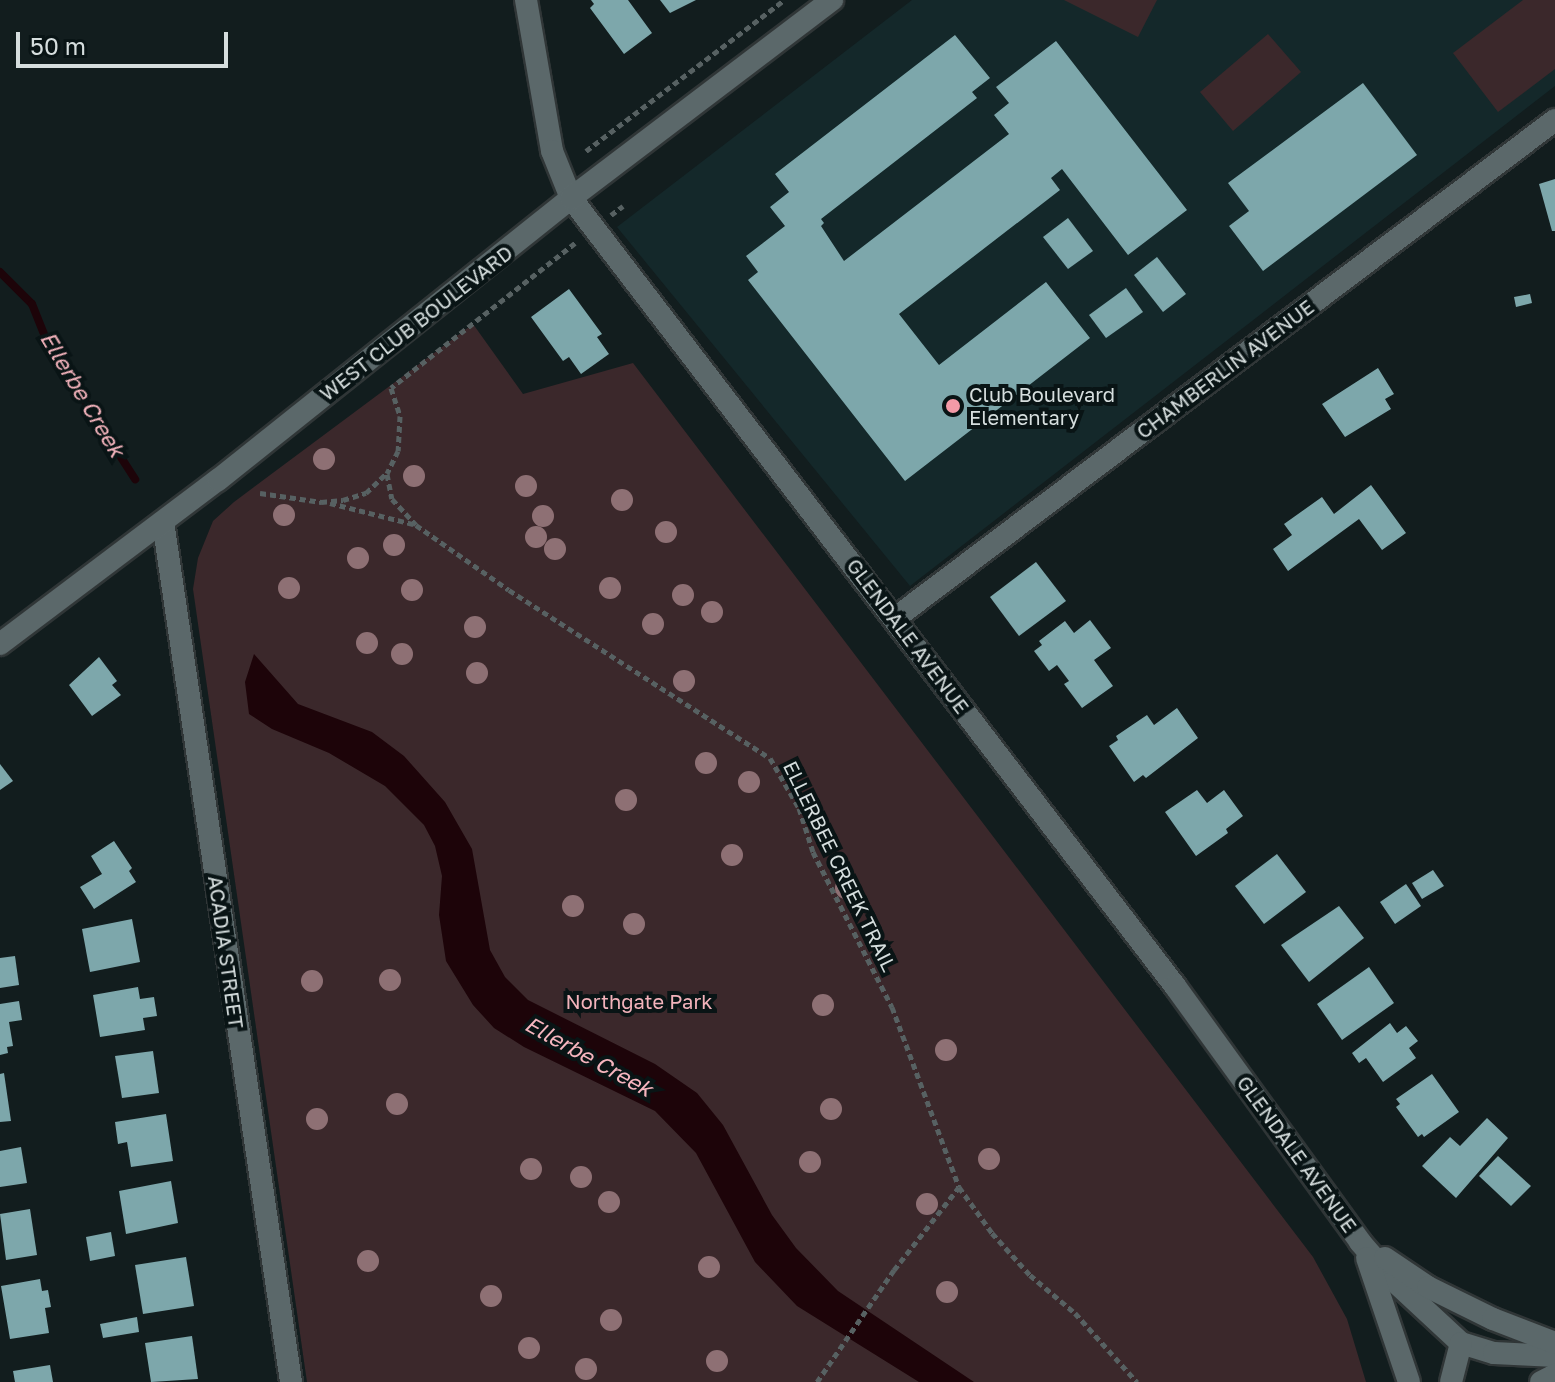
<!DOCTYPE html>
<style>
body{margin:0}
#map{position:relative;width:1555px;height:1382px;overflow:hidden;background:#121d1e;font-family:"Golos Text",sans-serif}
div>[style]{position:absolute}
.built>*{inset:0;background:#14282a}
.green>*{inset:0;background:#3b282b}
.water>*{inset:0;background:#1d0409}
.stream>*{height:8px;margin:-4px;padding:0 4px;transform-origin:4px;border-radius:4px;background:#1d0409}
.building>*{inset:0;background:#7da7ab}
.path>*{height:5px;margin-top:-2.5px;transform-origin:0;background:repeating-linear-gradient(90deg,#576162 0 6px,transparent 0 10px)}
.roads{filter:drop-shadow(2px 0 #303637) drop-shadow(-2px 0 #303637) drop-shadow(0 2px #303637) drop-shadow(0 -2px #303637)}
.minor>*{height:22px;margin:-11px;padding:0 11px;transform-origin:11px;border-radius:11px;background:#5b686a}
.tertiary>*{height:22px;margin:-11px;padding:0 11px;transform-origin:11px;border-radius:11px;background:#5b686a}
.trees>*{width:22px;height:22px;margin:-11px;border-radius:50%;background:#8e7074}
.dots>*{width:22px;height:22px;translate:-50% -50%;box-sizing:border-box;border:4px solid #091415;border-radius:50%}
span{translate:-50% -50%;white-space:nowrap;text-align:center;line-height:1.15;-webkit-text-stroke:8px #091415;paint-order:stroke}
.street-label{font-size:20px;color:#d6dede}
.poi-label{font-size:20px;color:#d6dede}
.left{translate:0 -50%;text-align:left}
.park-label{font-size:20px;color:#f3b3bb}
.water-label{font-size:22px;color:#f6b5be;font-style:italic}
.scale{position:absolute;left:16px;top:32px;width:212px;height:36px;box-sizing:border-box;border:4px solid #d6dede;border-top:0;padding-left:10px;font-size:24px;line-height:28px;white-space:nowrap;color:#d6dede;-webkit-text-stroke:6px #091415;paint-order:stroke}
</style>
<div id="map">
<div class="built">
<div style="clip-path:polygon(912px 0,1555px 0,1555px 86px,910px 586px,617px 227px)"></div>
</div>
<div class="green">
<div style="clip-path:polygon(1064px 0,1157px 0,1138px 37px)"></div>
<div style="clip-path:polygon(1523px 0,1555px 0,1555px 69px,1498px 112px,1453px 53px)"></div>
<div style="clip-path:polygon(1268px 34px,1301px 72px,1233px 131px,1200px 92px)"></div>
<div style="clip-path:polygon(473px 324px,523px 394px,633px 363px,1313px 1257px,1347px 1319px,1366px 1382px,307px 1382px,193px 589px,198px 558px,213px 521px,234px 502px)"></div>
</div>
<div class="water">
<div style="clip-path:polygon(254px 654px,298px 704px,372px 732px,404px 756px,445px 802px,472px 849px,490px 950px,505px 977px,528px 1000px,655px 1064px,697px 1093px,723px 1125px,772px 1215px,796px 1248px,838px 1291px,974px 1382px,919px 1382px,797px 1306px,755px 1262px,696px 1153px,655px 1111px,524px 1047px,494px 1028px,473px 1005px,446px 961px,439px 915px,442px 876px,435px 846px,424px 825px,385px 786px,329px 753px,272px 729px,249px 714px,245px 682px)"></div>
</div>
<div class="stream">
<div style="left:0;top:272px;width:45px;rotate:45deg"></div>
<div style="left:32px;top:304px;width:43px;rotate:68.2deg"></div>
<div style="left:48px;top:344px;width:161px;rotate:57.2deg"></div>
</div>
<div class="building">
<div style="clip-path:polygon(591px 0,628px 0,652px 33px,624px 54px,590px 8px,594px 4px)"></div>
<div style="clip-path:polygon(660px 0,696px 0,670px 13px)"></div>
<div style="clip-path:polygon(955px 35px,990px 78px,972px 92px,977px 98px,821px 219px,824px 223px,821px 226px,844px 261px,1009px 134px,994px 115px,1009px 103px,996px 87px,1056px 41px,1187px 210px,1128px 255px,1062px 169px,1051px 178px,1060px 190px,899px 314px,939px 365px,1046px 282px,1090px 338px,905px 481px,748px 280px,758px 272px,746px 256px,785px 226px,770px 207px,789px 192px,775px 174px)"></div>
<div style="clip-path:polygon(1363px 83px,1417px 155px,1263px 271px,1229px 226px,1249px 211px,1228px 183px)"></div>
<div style="clip-path:polygon(1555px 179px,1555px 231px,1552px 231px,1539px 184px)"></div>
<div style="clip-path:polygon(1068px 218px,1093px 251px,1068px 269px,1043px 237px)"></div>
<div style="clip-path:polygon(1157px 257px,1186px 294px,1163px 312px,1134px 275px)"></div>
<div style="clip-path:polygon(1126px 288px,1143px 312px,1106px 338px,1089px 315px)"></div>
<div style="clip-path:polygon(569px 289px,602px 334px,597px 337px,609px 354px,581px 374px,569px 357px,563px 361px,531px 317px)"></div>
<div style="clip-path:polygon(1530px 294px,1532px 303px,1516px 307px,1514px 297px)"></div>
<div style="clip-path:polygon(1378px 368px,1394px 394px,1385px 399px,1391px 409px,1345px 437px,1322px 404px)"></div>
<div style="clip-path:polygon(1371px 485px,1406px 533px,1382px 550px,1359px 519px,1288px 571px,1273px 549px,1292px 535px,1284px 524px,1322px 497px,1334px 514px)"></div>
<div style="clip-path:polygon(1036px 562px,1066px 601px,1019px 636px,990px 597px)"></div>
<div style="clip-path:polygon(1090px 620px,1111px 648px,1094px 660px,1113px 686px,1082px 708px,1064px 684px,1069px 681px,1057px 665px,1049px 671px,1034px 651px,1042px 645px,1039px 641px,1065px 621px,1074px 633px)"></div>
<div style="clip-path:polygon(99px 657px,117px 681px,112px 685px,121px 695px,92px 716px,69px 685px)"></div>
<div style="clip-path:polygon(1177px 708px,1198px 738px,1146px 778px,1143px 775px,1134px 782px,1109px 746px,1118px 740px,1116px 736px,1147px 715px,1154px 725px)"></div>
<div style="clip-path:polygon(0 764px,13px 781px,0 790px)"></div>
<div style="clip-path:polygon(1197px 790px,1207px 803px,1224px 790px,1243px 816px,1226px 829px,1228px 833px,1196px 856px,1165px 812px)"></div>
<div style="clip-path:polygon(114px 841px,132px 868px,129px 871px,136px 882px,94px 909px,80px 887px,102px 874px,91px 856px)"></div>
<div style="clip-path:polygon(1277px 854px,1306px 892px,1264px 924px,1235px 886px)"></div>
<div style="clip-path:polygon(1433px 870px,1444px 886px,1422px 899px,1412px 883px)"></div>
<div style="clip-path:polygon(1406px 884px,1421px 906px,1395px 924px,1380px 902px)"></div>
<div style="clip-path:polygon(1339px 906px,1364px 938px,1309px 982px,1281px 945px)"></div>
<div style="clip-path:polygon(132px 919px,140px 962px,90px 972px,82px 929px)"></div>
<div style="clip-path:polygon(15px 956px,19px 985px,0 988px,0 958px)"></div>
<div style="clip-path:polygon(1369px 967px,1394px 1003px,1342px 1040px,1317px 1004px)"></div>
<div style="clip-path:polygon(138px 987px,140px 999px,154px 997px,157px 1016px,143px 1018px,145px 1030px,100px 1037px,93px 995px)"></div>
<div style="clip-path:polygon(19px 1001px,22px 1020px,9px 1022px,13px 1046px,7px 1047px,8px 1053px,0 1055px,0 1004px)"></div>
<div style="clip-path:polygon(1390px 1023px,1397px 1033px,1406px 1026px,1418px 1041px,1409px 1048px,1416px 1058px,1383px 1082px,1366px 1058px,1359px 1063px,1352px 1053px)"></div>
<div style="clip-path:polygon(153px 1051px,159px 1093px,122px 1098px,115px 1056px)"></div>
<div style="clip-path:polygon(4px 1073px,11px 1121px,0 1122px,0 1074px)"></div>
<div style="clip-path:polygon(1432px 1074px,1459px 1112px,1424px 1137px,1422px 1134px,1418px 1137px,1396px 1107px,1400px 1104px,1396px 1099px)"></div>
<div style="clip-path:polygon(166px 1114px,173px 1161px,131px 1167px,127px 1142px,118px 1144px,115px 1122px)"></div>
<div style="clip-path:polygon(1487px 1118px,1508px 1138px,1456px 1198px,1422px 1166px,1450px 1137px,1460px 1146px)"></div>
<div style="clip-path:polygon(21px 1147px,27px 1183px,0 1187px,0 1151px)"></div>
<div style="clip-path:polygon(1498px 1156px,1531px 1186px,1511px 1206px,1479px 1176px)"></div>
<div style="clip-path:polygon(171px 1181px,178px 1223px,126px 1234px,119px 1191px)"></div>
<div style="clip-path:polygon(30px 1209px,37px 1255px,6px 1260px,0 1214px)"></div>
<div style="clip-path:polygon(111px 1232px,115px 1256px,90px 1261px,86px 1237px)"></div>
<div style="clip-path:polygon(186px 1257px,194px 1306px,143px 1314px,135px 1265px)"></div>
<div style="clip-path:polygon(40px 1279px,42px 1291px,48px 1290px,51px 1307px,45px 1308px,49px 1333px,10px 1339px,1px 1286px)"></div>
<div style="clip-path:polygon(137px 1317px,139px 1332px,103px 1338px,100px 1324px)"></div>
<div style="clip-path:polygon(192px 1336px,198px 1379px,151px 1382px,145px 1343px)"></div>
<div style="clip-path:polygon(50px 1365px,53px 1382px,15px 1382px,13px 1371px)"></div>
</div>
<div class="path">
<div style="left:586px;top:151px;width:249px;rotate:-37.3deg"></div>
<div style="left:611px;top:215px;width:15px;rotate:-37deg"></div>
<div style="left:575px;top:243px;width:234px;rotate:141.8deg"></div>
<div style="left:391px;top:388px;width:29px;rotate:72deg"></div>
<div style="left:400px;top:416px;width:35px;rotate:93deg"></div>
<div style="left:398px;top:451px;width:25px;rotate:116deg"></div>
<div style="left:387px;top:474px;width:25px;rotate:79deg"></div>
<div style="left:392px;top:499px;width:35px;rotate:47deg"></div>
<div style="left:416px;top:525px;width:113px;rotate:35deg"></div>
<div style="left:509px;top:590px;width:310px;rotate:32.8deg"></div>
<div style="left:770px;top:758px;width:58px;rotate:59.9deg"></div>
<div style="left:799px;top:808px;width:46px;rotate:72.3deg"></div>
<div style="left:813px;top:852px;width:174px;rotate:63deg"></div>
<div style="left:892px;top:1007px;width:192px;rotate:69.6deg"></div>
<div style="left:959px;top:1187px;width:57px;rotate:54.3deg"></div>
<div style="left:992px;top:1233px;width:57px;rotate:47.9deg"></div>
<div style="left:1030px;top:1275px;width:59px;rotate:40.2deg"></div>
<div style="left:1075px;top:1313px;width:93px;rotate:48.1deg"></div>
<div style="left:260px;top:493px;width:62px;rotate:8.4deg"></div>
<div style="left:321px;top:502px;width:22px;rotate:-5deg"></div>
<div style="left:343px;top:500px;width:24px;rotate:-17deg"></div>
<div style="left:366px;top:493px;width:28px;rotate:-44deg"></div>
<div style="left:330px;top:503px;width:86px;rotate:14.2deg"></div>
<div style="left:817px;top:1382px;width:136px;rotate:-55.5deg"></div>
<div style="left:894px;top:1270px;width:105px;rotate:-51.9deg"></div>
</div>
<div class="roads">
<div class="minor">
<div style="left:526px;top:0;width:153px;rotate:80.2deg"></div>
<div style="left:552px;top:151px;width:51px;rotate:68deg"></div>
<div style="left:571px;top:198px;width:993px;rotate:52.53deg"></div>
<div style="left:1175px;top:986px;width:316px;rotate:54.1deg"></div>
<div style="left:1360px;top:1242px;width:52px;rotate:48.9deg"></div>
<div style="left:1394px;top:1281px;width:91px;rotate:42.8deg"></div>
<div style="left:1461px;top:1343px;width:34px;rotate:17deg"></div>
<div style="left:1494px;top:1353px;width:61px;rotate:2.8deg"></div>
<div style="left:163px;top:522px;width:869px;rotate:81.53deg"></div>
<div style="left:894px;top:619px;width:828px;rotate:-37.05deg"></div>
<div style="left:1367px;top:1258px;width:131px;rotate:71.3deg"></div>
<div style="left:1385px;top:1258px;width:52px;rotate:34deg"></div>
<div style="left:1428px;top:1287px;width:72px;rotate:26.2deg"></div>
<div style="left:1493px;top:1319px;width:66px;rotate:21.2deg"></div>
<div style="left:1451px;top:1382px;width:40px;rotate:-75.6deg"></div>
<div style="left:1541px;top:1382px;width:16px;rotate:-27deg"></div>
</div>
<div class="tertiary">
<div style="left:0;top:644px;width:273px;rotate:-37deg"></div>
<div style="left:218px;top:480px;width:452px;rotate:-38.6deg"></div>
<div style="left:571px;top:198px;width:328px;rotate:-37.2deg"></div>
</div>
</div>
<div class="trees">
<div style="left:324px;top:459px"></div>
<div style="left:414px;top:476px"></div>
<div style="left:526px;top:486px"></div>
<div style="left:622px;top:500px"></div>
<div style="left:284px;top:515px"></div>
<div style="left:543px;top:516px"></div>
<div style="left:666px;top:532px"></div>
<div style="left:536px;top:537px"></div>
<div style="left:394px;top:545px"></div>
<div style="left:555px;top:549px"></div>
<div style="left:358px;top:558px"></div>
<div style="left:289px;top:588px"></div>
<div style="left:610px;top:588px"></div>
<div style="left:412px;top:590px"></div>
<div style="left:683px;top:595px"></div>
<div style="left:712px;top:612px"></div>
<div style="left:653px;top:624px"></div>
<div style="left:475px;top:627px"></div>
<div style="left:367px;top:643px"></div>
<div style="left:402px;top:654px"></div>
<div style="left:477px;top:673px"></div>
<div style="left:684px;top:681px"></div>
<div style="left:706px;top:763px"></div>
<div style="left:749px;top:782px"></div>
<div style="left:626px;top:800px"></div>
<div style="left:732px;top:855px"></div>
<div style="left:846px;top:888px"></div>
<div style="left:573px;top:906px"></div>
<div style="left:634px;top:924px"></div>
<div style="left:390px;top:980px"></div>
<div style="left:312px;top:981px"></div>
<div style="left:823px;top:1005px"></div>
<div style="left:946px;top:1050px"></div>
<div style="left:397px;top:1104px"></div>
<div style="left:831px;top:1109px"></div>
<div style="left:317px;top:1119px"></div>
<div style="left:989px;top:1159px"></div>
<div style="left:810px;top:1162px"></div>
<div style="left:531px;top:1169px"></div>
<div style="left:581px;top:1177px"></div>
<div style="left:609px;top:1202px"></div>
<div style="left:927px;top:1204px"></div>
<div style="left:368px;top:1261px"></div>
<div style="left:709px;top:1267px"></div>
<div style="left:947px;top:1292px"></div>
<div style="left:491px;top:1296px"></div>
<div style="left:611px;top:1320px"></div>
<div style="left:529px;top:1348px"></div>
<div style="left:717px;top:1361px"></div>
<div style="left:586px;top:1369px"></div>
</div>
<div class="dots">
<div style="left:953px;top:406px;background:#f39aa7"></div>
</div>
<div class="street-label">
<span style="left:416px;top:323px;rotate:-38deg">WEST CLUB BOULEVARD</span>
<span style="left:1225px;top:369px;rotate:-37deg">CHAMBERLIN AVENUE</span>
<span style="left:908px;top:636px;rotate:53deg">GLENDALE AVENUE</span>
<span style="left:840px;top:866px;rotate:64deg">ELLERBEE CREEK TRAIL</span>
<span style="left:226px;top:952px;rotate:82deg">ACADIA STREET</span>
<span style="left:1297px;top:1154px;rotate:54deg">GLENDALE AVENUE</span>
</div>
<div class="poi-label">
<span class="left" style="left:969px;top:406px">Club Boulevard<br>Elementary</span>
</div>
<div class="park-label">
<span style="left:639px;top:1001px">Northgate Park</span>
</div>
<div class="water-label">
<span style="left:83px;top:394px;rotate:59deg">Ellerbe Creek</span>
<span style="left:589px;top:1056px;rotate:29deg">Ellerbe Creek</span>
</div>
<div class="scale">50 m</div>
</div>
